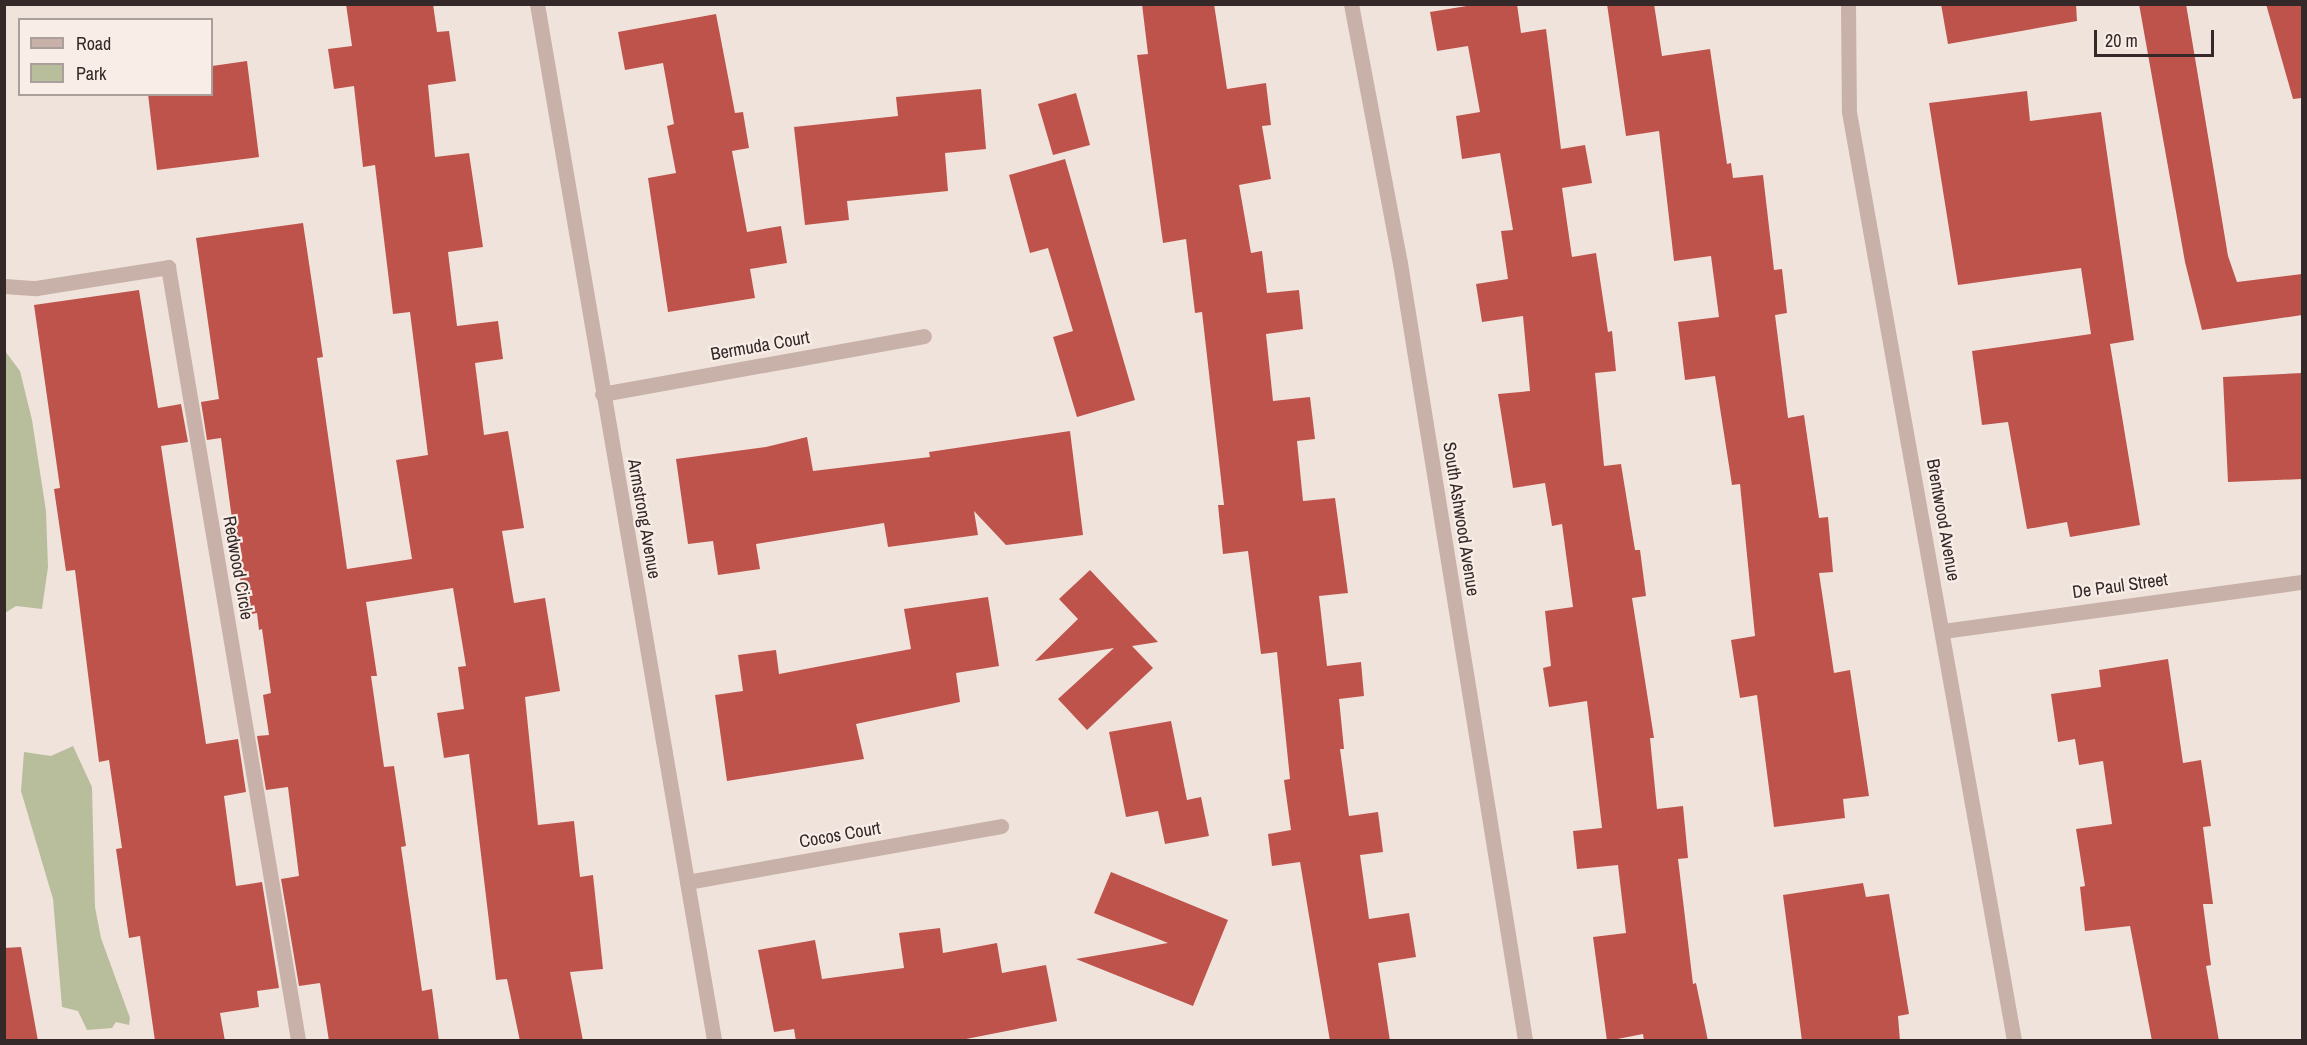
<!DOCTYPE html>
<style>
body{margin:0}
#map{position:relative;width:2307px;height:1045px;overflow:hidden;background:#f0e3db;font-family:"Archivo Narrow",sans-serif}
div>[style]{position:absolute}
.green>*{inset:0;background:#b8be9c}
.building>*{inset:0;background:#be534b}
.minor>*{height:15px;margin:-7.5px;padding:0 7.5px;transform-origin:7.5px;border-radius:7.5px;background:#c7b1a8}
span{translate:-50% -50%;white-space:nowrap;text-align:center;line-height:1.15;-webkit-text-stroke:4.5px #f8ede7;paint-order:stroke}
.street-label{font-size:18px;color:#342928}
.frame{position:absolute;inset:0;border:6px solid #342928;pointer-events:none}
.legend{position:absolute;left:18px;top:18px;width:195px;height:78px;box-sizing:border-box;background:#f8ede7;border:2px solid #aa9f9b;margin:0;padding:8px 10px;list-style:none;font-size:18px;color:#342928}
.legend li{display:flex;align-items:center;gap:12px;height:30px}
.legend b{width:30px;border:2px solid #aa9f9b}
.scale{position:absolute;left:2094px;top:30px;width:120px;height:27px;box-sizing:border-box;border:3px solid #342928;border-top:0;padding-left:8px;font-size:18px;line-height:21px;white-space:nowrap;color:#342928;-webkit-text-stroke:4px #f8ede7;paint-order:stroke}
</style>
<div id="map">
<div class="green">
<div style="clip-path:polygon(5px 351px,20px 371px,32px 420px,46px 511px,48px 567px,42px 609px,16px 606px,5px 613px)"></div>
<div style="clip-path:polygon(73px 746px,92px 787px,95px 907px,101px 938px,130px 1018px,129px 1025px,116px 1022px,112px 1028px,87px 1030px,78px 1011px,62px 1007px,53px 899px,21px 791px,24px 752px,51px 756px)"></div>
</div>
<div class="building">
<div style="clip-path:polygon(346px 4px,433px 4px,437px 32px,449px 31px,456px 81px,428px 85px,435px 157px,469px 153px,483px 247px,448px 252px,457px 326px,498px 321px,503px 359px,475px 363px,484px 435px,508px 431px,524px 528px,502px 531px,514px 603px,545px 598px,560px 691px,525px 697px,538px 825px,574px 821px,580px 877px,593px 875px,603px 969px,570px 972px,583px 1041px,520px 1041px,507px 979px,496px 980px,469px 754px,444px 758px,437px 713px,464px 709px,458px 667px,466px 666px,453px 588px,366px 602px,377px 676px,371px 676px,384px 767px,394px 766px,406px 846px,401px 847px,422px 991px,432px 989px,439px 1041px,329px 1041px,320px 983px,299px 986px,281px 879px,299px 876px,288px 787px,266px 790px,257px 736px,269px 735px,263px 695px,271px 693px,262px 629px,259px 630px,257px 613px,245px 615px,221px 438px,207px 440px,201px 402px,219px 399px,196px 238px,303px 223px,323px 357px,317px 358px,347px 569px,412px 559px,396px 460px,428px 455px,410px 312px,393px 314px,375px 165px,363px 167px,354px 86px,334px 89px,328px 49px,352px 46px)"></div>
<div style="clip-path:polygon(1142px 4px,1214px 4px,1227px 89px,1266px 83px,1271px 125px,1262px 126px,1271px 179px,1239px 185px,1251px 253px,1262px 251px,1267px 293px,1299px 290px,1303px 329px,1266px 334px,1273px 401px,1310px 397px,1315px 439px,1297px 441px,1303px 501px,1335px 498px,1348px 593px,1319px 596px,1327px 666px,1361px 662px,1364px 696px,1339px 699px,1344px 749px,1340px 749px,1349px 816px,1378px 812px,1383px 852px,1360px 855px,1369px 919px,1409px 913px,1416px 957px,1378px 963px,1390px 1041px,1330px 1041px,1300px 862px,1272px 866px,1268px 834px,1291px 830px,1284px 780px,1290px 779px,1277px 652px,1261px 654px,1248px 551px,1223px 554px,1218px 505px,1224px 505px,1202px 312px,1195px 313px,1186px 239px,1163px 243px,1137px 55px,1148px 54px)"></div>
<div style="clip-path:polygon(1479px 4px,1517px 4px,1521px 33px,1546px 29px,1561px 149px,1585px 145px,1592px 183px,1562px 188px,1572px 257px,1596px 253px,1608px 332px,1612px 331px,1616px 371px,1595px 373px,1604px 466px,1621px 464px,1635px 550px,1640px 550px,1646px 596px,1632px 598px,1654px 738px,1650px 738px,1657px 809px,1683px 806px,1688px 858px,1678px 859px,1693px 984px,1696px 983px,1708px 1041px,1644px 1041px,1643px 1034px,1607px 1041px,1593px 937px,1626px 933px,1618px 865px,1577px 869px,1573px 831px,1602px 828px,1587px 701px,1549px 707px,1543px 668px,1551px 666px,1545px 611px,1573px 607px,1562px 524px,1552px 526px,1545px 483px,1513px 488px,1498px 394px,1530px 391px,1523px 316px,1482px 322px,1476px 284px,1508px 279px,1501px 231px,1513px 230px,1500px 153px,1462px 159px,1456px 116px,1480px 112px,1468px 46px,1437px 51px,1430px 12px)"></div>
<div style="clip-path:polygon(1607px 4px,1654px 4px,1662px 56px,1710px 49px,1727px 164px,1731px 163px,1733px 178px,1763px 175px,1774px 270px,1782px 269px,1787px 313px,1775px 315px,1788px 418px,1804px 415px,1819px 518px,1828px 517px,1833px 572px,1819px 573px,1834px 673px,1850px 670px,1869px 796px,1843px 799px,1845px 818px,1774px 827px,1757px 695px,1740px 698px,1731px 640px,1755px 636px,1740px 484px,1732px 485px,1715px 376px,1685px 380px,1678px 322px,1719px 317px,1711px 256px,1674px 261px,1659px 131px,1626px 136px)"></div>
<div style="clip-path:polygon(1941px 4px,2076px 4px,2077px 21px,1948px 44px)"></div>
<div style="clip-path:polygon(2139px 4px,2186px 4px,2228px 256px,2237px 282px,2302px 274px,2302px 315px,2202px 330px,2185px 262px)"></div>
<div style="clip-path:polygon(2266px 4px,2302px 4px,2302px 98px,2293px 99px)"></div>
<div style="clip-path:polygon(716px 14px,735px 113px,743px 112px,749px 148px,732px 151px,747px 232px,781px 226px,787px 263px,750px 269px,755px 298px,668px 312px,648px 178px,676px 173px,667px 126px,674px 124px,663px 63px,625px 70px,618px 32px)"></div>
<div style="clip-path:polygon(247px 61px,259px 157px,157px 170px,148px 94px,212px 94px,212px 66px)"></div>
<div style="clip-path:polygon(981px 89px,986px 149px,945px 153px,948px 191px,847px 201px,849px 220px,805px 225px,794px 127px,898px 116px,896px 97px)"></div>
<div style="clip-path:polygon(2027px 91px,2030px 121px,2101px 112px,2134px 340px,2110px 344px,2140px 525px,2070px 537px,2067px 522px,2027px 529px,2008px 422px,1982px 425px,1972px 351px,2091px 334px,2081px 268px,1958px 285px,1929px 103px)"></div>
<div style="clip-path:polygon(1076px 93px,1090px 145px,1053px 155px,1038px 104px)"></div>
<div style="clip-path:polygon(1065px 159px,1135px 400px,1077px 417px,1053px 337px,1073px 331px,1048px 248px,1030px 253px,1009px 175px)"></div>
<div style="clip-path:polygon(139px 290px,158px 408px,181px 404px,188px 442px,161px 446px,206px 744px,238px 739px,246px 792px,224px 796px,236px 886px,262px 882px,279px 988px,257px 991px,259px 1007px,220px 1013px,225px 1041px,155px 1041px,140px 936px,129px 938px,116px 849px,122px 848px,109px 760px,99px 762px,75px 570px,66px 571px,54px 489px,60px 488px,34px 305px)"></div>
<div style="clip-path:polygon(2302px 373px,2302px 479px,2228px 482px,2223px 377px)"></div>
<div style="clip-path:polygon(1070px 431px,1083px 535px,1006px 545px,974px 511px,978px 535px,888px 547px,884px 523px,756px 544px,760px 569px,718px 575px,713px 541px,688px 544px,676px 459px,766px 447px,807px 437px,813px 471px,930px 457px,929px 452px)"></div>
<div style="clip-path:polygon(1090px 570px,1158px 642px,1132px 646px,1153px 668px,1087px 730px,1058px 699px,1114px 648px,1035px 661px,1078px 619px,1059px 599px)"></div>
<div style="clip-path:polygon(988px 597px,999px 666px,956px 673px,960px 702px,856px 724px,864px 759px,727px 781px,715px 695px,743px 691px,738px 655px,776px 650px,779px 674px,911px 649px,904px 609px)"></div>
<div style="clip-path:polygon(2168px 659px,2183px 763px,2201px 760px,2211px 826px,2203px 827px,2213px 904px,2203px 904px,2211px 965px,2206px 966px,2219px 1041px,2152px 1041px,2130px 926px,2085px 931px,2080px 887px,2085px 886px,2076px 829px,2112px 824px,2103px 761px,2079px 765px,2075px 739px,2058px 742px,2051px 694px,2101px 687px,2099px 670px)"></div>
<div style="clip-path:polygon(1171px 721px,1187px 800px,1201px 797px,1209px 836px,1165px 844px,1158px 811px,1126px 817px,1109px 732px)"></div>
<div style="clip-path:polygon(1111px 872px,1228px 920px,1193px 1006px,1076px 959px,1168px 943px,1094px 913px)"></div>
<div style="clip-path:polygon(1863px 883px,1866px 897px,1889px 894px,1909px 1014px,1898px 1016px,1900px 1041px,1802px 1041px,1783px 895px)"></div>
<div style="clip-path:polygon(940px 928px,943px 953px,997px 943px,1002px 973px,1046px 965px,1057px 1021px,956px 1041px,796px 1041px,794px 1029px,774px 1032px,758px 950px,815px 940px,822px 979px,904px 968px,899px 933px)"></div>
<div style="clip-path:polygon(21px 947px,38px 1041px,4px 1041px,4px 948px)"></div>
</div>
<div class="minor">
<div style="left:537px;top:4px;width:1051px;rotate:80.3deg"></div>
<div style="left:1351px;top:4px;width:264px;rotate:79.3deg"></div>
<div style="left:1400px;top:263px;width:787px;rotate:80.86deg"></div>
<div style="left:1848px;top:4px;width:108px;rotate:89.5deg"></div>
<div style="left:1849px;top:112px;width:943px;rotate:79.92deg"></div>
<div style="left:4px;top:286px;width:32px;rotate:4deg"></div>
<div style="left:36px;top:288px;width:134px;rotate:-9deg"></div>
<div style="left:168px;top:267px;width:784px;rotate:80.45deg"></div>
<div style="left:602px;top:394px;width:327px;rotate:-10.2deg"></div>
<div style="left:1943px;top:631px;width:362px;rotate:-7.8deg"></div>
<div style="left:687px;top:882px;width:319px;rotate:-10.1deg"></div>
</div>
<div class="street-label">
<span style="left:760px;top:346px;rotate:-10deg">Bermuda Court</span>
<span style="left:644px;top:519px;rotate:80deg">Armstrong Avenue</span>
<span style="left:1461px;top:519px;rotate:81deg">South Ashwood Avenue</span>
<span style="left:1943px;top:520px;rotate:80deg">Brentwood Avenue</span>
<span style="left:238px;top:568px;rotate:80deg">Redwood Circle</span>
<span style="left:2120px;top:586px;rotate:-8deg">De Paul Street</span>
<span style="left:840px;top:835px;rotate:-10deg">Cocos Court</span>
</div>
<div class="frame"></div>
<ul class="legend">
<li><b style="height:8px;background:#c7b1a8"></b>Road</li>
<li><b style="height:16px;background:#b8be9c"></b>Park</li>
</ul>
<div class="scale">20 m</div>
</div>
